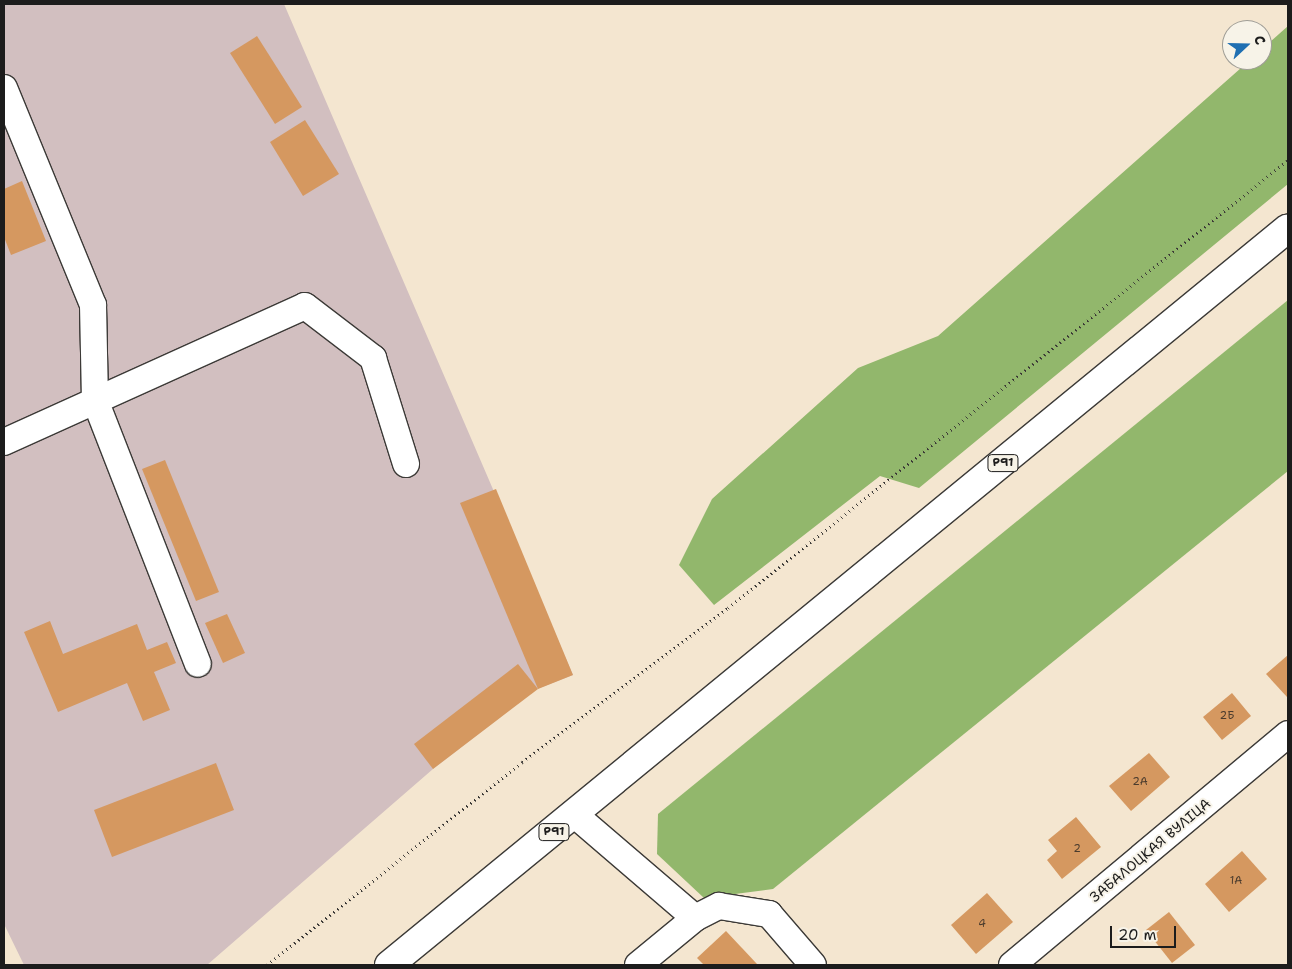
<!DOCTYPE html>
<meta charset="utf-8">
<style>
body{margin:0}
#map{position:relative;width:1292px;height:969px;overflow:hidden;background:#f4e6d0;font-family:"Shantell Sans",sans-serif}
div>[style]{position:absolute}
.industrial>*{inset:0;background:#d2bfc0}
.forest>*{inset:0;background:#92b76c}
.building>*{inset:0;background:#d59860}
.path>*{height:3px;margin-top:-1.5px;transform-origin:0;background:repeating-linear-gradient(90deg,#3c3a37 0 1px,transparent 0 5px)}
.roads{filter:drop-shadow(1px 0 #3c3a37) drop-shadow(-1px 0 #3c3a37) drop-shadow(0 1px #3c3a37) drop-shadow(0 -1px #3c3a37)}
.minor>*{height:26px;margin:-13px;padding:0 13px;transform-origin:13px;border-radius:13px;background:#fff}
.major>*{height:28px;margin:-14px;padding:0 14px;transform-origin:14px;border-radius:14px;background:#fff}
span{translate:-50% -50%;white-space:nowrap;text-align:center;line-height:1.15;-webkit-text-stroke:4px #f7f3e8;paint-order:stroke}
.number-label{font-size:11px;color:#4a3b2d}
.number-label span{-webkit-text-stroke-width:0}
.shield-label span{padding:1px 4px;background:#f7f3e8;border:1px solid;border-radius:4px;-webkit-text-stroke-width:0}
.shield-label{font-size:12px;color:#1c1c1c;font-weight:700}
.street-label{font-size:14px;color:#1c1c1c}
.frame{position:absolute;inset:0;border:5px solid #1c1c1c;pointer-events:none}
.north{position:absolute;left:1222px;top:20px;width:50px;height:50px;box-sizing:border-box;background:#f7f3e8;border:1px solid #9f9d96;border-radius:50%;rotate:69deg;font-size:14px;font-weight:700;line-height:20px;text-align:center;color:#1c1c1c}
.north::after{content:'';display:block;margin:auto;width:18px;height:22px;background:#1f6fb2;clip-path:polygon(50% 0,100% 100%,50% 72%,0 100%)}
.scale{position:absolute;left:1110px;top:926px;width:66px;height:22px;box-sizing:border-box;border:2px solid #1c1c1c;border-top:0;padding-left:6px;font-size:15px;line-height:18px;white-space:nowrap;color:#1c1c1c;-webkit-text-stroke:4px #f7f3e8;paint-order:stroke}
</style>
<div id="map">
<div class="industrial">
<div style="clip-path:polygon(4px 4px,284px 4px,573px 675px,537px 689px,433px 769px,207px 965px,24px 965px,4px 924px)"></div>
</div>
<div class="forest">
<div style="clip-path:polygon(1288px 26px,1288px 184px,919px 488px,880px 476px,714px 605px,679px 565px,712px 499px,858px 368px,938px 336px,1250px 60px,1262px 60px,1262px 49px)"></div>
<div style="clip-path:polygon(1288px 300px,1288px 471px,773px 889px,704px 898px,657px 854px,658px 814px)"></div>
</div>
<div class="building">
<div style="clip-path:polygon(257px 36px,302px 107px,275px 124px,230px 53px)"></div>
<div style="clip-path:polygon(305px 120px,339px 174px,303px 196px,270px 142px)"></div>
<div style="clip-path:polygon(22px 181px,46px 241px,11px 255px,4px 237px,4px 189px)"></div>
<div style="clip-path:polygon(165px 460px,219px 592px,196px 601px,142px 469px)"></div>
<div style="clip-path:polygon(496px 489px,573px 675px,538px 689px,460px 503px)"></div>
<div style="clip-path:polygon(227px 614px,245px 653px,223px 663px,205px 623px)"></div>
<div style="clip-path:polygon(50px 621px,63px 654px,137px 624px,147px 650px,167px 642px,176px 663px,154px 672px,170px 710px,143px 721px,127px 683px,58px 712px,24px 632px)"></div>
<div style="clip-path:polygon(1288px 655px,1288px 696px,1287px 697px,1266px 674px)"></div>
<div style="clip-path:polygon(518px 664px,538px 689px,433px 769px,414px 744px)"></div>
<div style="clip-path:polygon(1232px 693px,1251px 716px,1222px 740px,1203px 717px)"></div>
<div style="clip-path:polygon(1149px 753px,1170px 777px,1131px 811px,1109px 786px)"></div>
<div style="clip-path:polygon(216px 763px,234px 810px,112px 857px,94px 810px)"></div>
<div style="clip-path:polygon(1076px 817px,1101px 847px,1062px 879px,1047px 860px,1057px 851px,1048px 840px)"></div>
<div style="clip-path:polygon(1242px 851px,1267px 879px,1229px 912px,1205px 884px)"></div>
<div style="clip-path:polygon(987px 893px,1013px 922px,976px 954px,951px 925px)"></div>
<div style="clip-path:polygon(1169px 912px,1195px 945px,1172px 963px,1146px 930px)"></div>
<div style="clip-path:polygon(726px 931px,757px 964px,756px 965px,704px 965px,697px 958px)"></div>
</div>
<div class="path">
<div style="left:267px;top:965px;width:326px;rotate:-38.5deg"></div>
<div style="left:522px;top:762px;width:257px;rotate:-36.8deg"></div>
<div style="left:728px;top:608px;width:717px;rotate:-38.66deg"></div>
</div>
<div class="roads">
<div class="minor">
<div style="left:4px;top:88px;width:235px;rotate:67.7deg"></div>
<div style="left:93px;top:305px;width:95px;rotate:88.8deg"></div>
<div style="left:95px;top:400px;width:283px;rotate:68.7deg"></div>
<div style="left:4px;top:442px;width:330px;rotate:-24.3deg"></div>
<div style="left:305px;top:306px;width:86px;rotate:37.4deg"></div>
<div style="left:373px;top:358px;width:111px;rotate:72.7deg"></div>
<div style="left:575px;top:815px;width:158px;rotate:40.6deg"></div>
<div style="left:695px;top:918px;width:27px;rotate:-27deg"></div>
<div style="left:719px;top:906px;width:51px;rotate:9.1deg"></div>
<div style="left:769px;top:914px;width:67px;rotate:49.2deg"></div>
<div style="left:638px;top:965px;width:74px;rotate:-39.5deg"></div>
<div style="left:1012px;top:965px;width:360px;rotate:-39.9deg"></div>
</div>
<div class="major">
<div style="left:389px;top:965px;width:1162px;rotate:-39.34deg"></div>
</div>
</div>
<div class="number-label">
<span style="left:1227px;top:716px">2Б</span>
<span style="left:1140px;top:782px">2А</span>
<span style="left:1077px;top:849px">2</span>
<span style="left:1236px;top:881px">1А</span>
<span style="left:982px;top:924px">4</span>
</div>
<div class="shield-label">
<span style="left:1003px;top:463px">Р91</span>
<span style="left:554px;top:832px">Р91</span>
</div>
<div class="street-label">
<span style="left:1150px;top:850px;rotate:-40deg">ЗАБАЛОЦКАЯ ВУЛІЦА</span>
</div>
<div class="frame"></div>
<div class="north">С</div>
<div class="scale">20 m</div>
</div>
